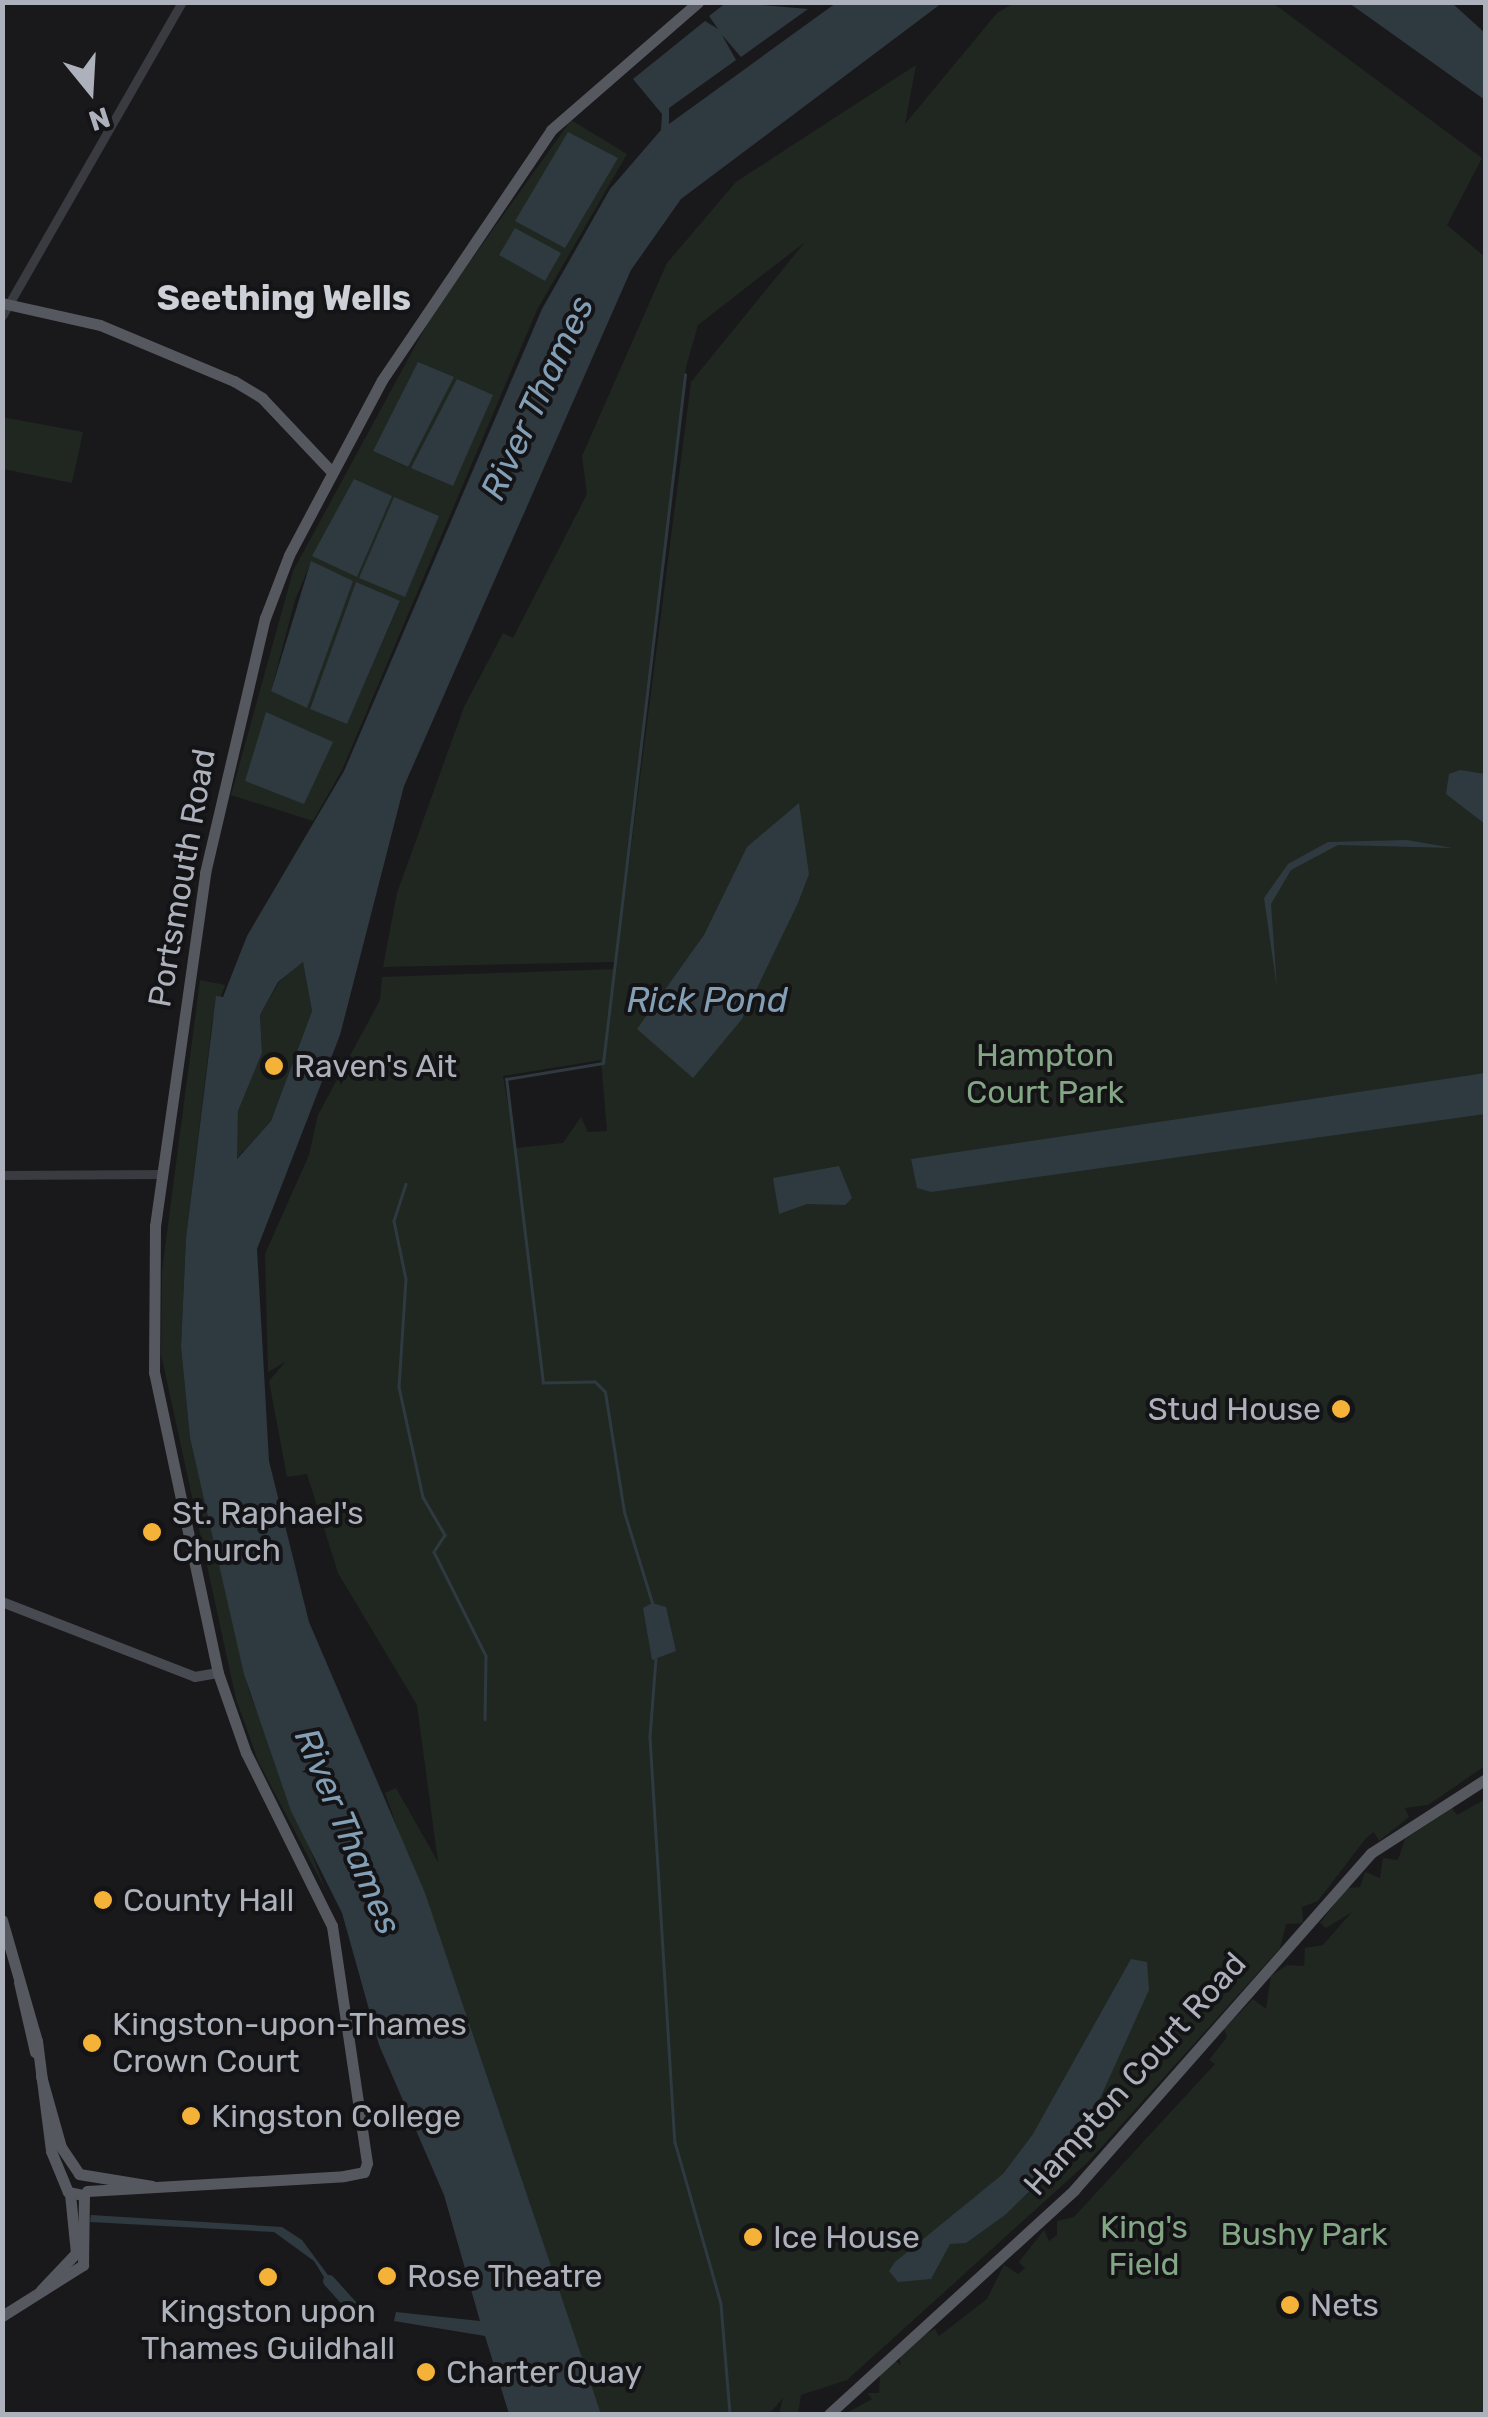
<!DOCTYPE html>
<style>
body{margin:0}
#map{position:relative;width:1488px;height:2417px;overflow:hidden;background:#19191c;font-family:Rubik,sans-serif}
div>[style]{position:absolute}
.green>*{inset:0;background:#1f2720}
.water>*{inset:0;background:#2f3940}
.stream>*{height:2.5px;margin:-1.25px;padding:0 1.25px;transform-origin:1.25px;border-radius:1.25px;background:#2f3940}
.river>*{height:12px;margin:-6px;padding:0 6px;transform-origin:6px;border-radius:6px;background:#2f3940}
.tertiary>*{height:9px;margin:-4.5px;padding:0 4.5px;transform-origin:4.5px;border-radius:4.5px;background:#3a3b41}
.secondary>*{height:10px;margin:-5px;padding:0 5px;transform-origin:5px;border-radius:5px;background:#484a51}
.primary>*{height:11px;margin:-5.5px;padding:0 5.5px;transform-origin:5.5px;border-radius:5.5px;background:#565860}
.dots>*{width:28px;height:28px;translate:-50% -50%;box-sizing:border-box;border:5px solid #141417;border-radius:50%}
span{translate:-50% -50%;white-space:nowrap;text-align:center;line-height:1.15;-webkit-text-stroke:8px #141417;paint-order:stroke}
.street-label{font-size:32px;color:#acb1bb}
.park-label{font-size:32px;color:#83a684}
.poi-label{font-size:32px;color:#acb1bb}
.left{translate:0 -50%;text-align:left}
.right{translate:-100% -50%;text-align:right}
.neighbourhood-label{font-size:35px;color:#cdd0d7;font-weight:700}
.water-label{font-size:35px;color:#839fb6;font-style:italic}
.frame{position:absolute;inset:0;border:5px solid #acb1bb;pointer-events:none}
.north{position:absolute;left:40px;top:40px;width:100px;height:100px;-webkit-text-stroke:8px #141417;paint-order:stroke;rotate:162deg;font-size:28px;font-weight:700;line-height:40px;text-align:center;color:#acb1bb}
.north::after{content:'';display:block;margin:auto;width:35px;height:45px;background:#acb1bb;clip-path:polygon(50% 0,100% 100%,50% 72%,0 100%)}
</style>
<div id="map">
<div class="green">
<div style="clip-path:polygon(evenodd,1016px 2px,1273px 3px,1482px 158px,1447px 225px,1486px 258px,1485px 1766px,1428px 1805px,1405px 1808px,1409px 1817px,1379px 1841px,1374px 1832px,1366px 1838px,1318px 1901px,1302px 1907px,1303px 1923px,1286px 1924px,1280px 1948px,1088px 2162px,847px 2380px,801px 2395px,798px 2414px,779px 2414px,783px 2398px,769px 2414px,601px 2414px,385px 1793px,396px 1788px,438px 1862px,417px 1705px,338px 1573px,307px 1474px,287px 1477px,269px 1381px,285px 1362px,268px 1372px,265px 1254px,309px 1155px,318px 1115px,380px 1000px,382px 977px,616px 969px,616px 962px,383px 967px,397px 893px,464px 707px,503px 633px,513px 638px,587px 494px,582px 456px,667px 263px,736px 182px,916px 65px,905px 124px,997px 13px,1016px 2px,805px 242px,691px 382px,620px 933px,686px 367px,698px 325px,805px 242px,1016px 2px,601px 1060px,607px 1131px,588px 1132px,581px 1117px,563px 1143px,516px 1148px,503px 1076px,601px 1060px)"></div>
<div style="clip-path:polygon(evenodd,571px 120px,627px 154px,537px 310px,342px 770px,313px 821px,231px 795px,293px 571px,432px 315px,571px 120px,419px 362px,408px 467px,407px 467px,373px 451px,419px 362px,571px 120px,311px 562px,352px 581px,271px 691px,295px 600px,311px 562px,571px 120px,357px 583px,400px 602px,347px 724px,310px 708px,357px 583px)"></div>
<div style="clip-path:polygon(2px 417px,83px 432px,72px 483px,3px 469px)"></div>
<div style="clip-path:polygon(303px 961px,312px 1011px,271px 1121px,236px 1159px,238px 1111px,262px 1053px,260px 1015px,279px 982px)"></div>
<div style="clip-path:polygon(200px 980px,225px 985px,212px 1023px,186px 1238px,181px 1347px,190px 1438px,249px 1691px,326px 1891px,258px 1761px,236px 1699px,161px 1354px,162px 1271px)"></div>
<div style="clip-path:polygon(1485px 1788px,1485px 2414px,845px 2414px,872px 2399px,867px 2393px,879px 2393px,880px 2374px,894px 2360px,901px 2365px,899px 2356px,923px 2335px,935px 2329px,939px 2336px,987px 2299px,1004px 2265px,1018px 2274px,1025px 2268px,1019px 2262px,1044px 2230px,1049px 2241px,1057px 2235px,1057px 2221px,1074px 2217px,1215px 2064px,1209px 2060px,1227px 2037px,1224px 2029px,1253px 1999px,1266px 2009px,1271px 1976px,1287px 1965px,1304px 1966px,1305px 1948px,1323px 1945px,1352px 1912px,1326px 1928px,1320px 1923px,1347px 1888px,1360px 1887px,1365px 1872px,1380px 1878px,1383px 1858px,1398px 1860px,1405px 1839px,1452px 1808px,1457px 1815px,1482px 1801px)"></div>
</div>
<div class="water">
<div style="clip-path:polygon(evenodd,727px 2px,808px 9px,741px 57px,722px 35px,736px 60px,669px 108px,669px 124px,836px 3px,942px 3px,681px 199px,631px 270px,404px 786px,340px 1035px,257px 1249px,269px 1461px,309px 1622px,425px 1893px,601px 2414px,509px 2414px,485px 2336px,394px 2321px,396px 2312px,480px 2321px,444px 2195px,379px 2045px,342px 1913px,291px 1811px,244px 1674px,190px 1438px,181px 1347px,186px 1238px,216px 996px,223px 997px,247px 936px,344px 771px,542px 309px,610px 189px,661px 130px,662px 114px,633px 79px,705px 21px,718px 29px,709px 16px,727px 2px,303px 962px,312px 1011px,271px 1121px,237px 1159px,238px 1111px,262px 1053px,260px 1015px,278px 982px,303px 962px)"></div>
<div style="clip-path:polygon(1349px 3px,1452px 3px,1485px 33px,1485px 100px)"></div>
<div style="clip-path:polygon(568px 132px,618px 158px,565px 248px,515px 221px)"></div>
<div style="clip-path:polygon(515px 228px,561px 253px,545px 281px,499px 255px)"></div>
<div style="clip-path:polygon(418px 362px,454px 377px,408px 467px,373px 451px)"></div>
<div style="clip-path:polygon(457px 379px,493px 395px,453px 486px,411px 468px)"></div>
<div style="clip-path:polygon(354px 479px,392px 496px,357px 577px,312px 556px)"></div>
<div style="clip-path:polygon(394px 497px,439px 516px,405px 597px,359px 578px)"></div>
<div style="clip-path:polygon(311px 561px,353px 581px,307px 708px,271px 691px)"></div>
<div style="clip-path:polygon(356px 582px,400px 601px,347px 724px,310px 709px)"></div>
<div style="clip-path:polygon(266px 712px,333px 742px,304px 804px,245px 781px)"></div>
<div style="clip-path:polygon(1460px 770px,1485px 774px,1485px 824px,1446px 794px,1449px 774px)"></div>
<div style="clip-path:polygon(799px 803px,809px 874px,798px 903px,742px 1019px,693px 1078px,637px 1029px,704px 935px,747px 847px)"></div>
<div style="clip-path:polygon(1328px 842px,1407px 840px,1453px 848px,1338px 845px,1291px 870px,1271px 904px,1277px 988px,1264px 898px,1288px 864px)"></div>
<div style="clip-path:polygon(1485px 1073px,1485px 1114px,931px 1192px,917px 1188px,911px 1159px)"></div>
<div style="clip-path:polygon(839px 1166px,852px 1198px,845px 1205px,807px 1204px,779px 1214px,773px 1178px)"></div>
<div style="clip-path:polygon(652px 1603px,666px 1607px,676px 1651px,652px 1660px,643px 1608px)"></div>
<div style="clip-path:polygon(1131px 1959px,1147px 1962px,1149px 1990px,1083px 2136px,1061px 2147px,1054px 2167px,1005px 2215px,966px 2243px,950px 2244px,931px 2279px,898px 2282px,889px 2271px,895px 2262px,1003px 2174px,1033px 2134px)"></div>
<div style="clip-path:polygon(91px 2215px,282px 2227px,302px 2240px,333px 2282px,330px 2287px,314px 2261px,274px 2232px,90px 2222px)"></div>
</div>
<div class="stream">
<div style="left:406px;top:1184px;width:39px;rotate:108deg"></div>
<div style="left:394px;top:1221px;width:59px;rotate:78.3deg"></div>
<div style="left:406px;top:1279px;width:108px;rotate:93.7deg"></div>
<div style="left:399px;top:1387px;width:113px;rotate:77.7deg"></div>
<div style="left:423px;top:1497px;width:44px;rotate:59.9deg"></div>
<div style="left:445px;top:1535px;width:20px;rotate:123deg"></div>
<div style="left:434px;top:1552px;width:116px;rotate:63.4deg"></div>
<div style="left:486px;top:1656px;width:63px;rotate:90.9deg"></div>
<div style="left:652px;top:1603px;width:95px;rotate:-107.1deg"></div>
<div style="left:624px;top:1512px;width:121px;rotate:-99deg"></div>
<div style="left:605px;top:1392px;width:14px;rotate:-135deg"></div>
<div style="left:595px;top:1382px;width:52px;rotate:178.9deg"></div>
<div style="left:543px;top:1383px;width:306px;rotate:-96.9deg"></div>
<div style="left:506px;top:1079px;width:98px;rotate:-9.4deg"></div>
<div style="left:603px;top:1063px;width:693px;rotate:-83.2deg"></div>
<div style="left:656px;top:1659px;width:78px;rotate:94.4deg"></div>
<div style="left:650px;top:1737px;width:406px;rotate:86.5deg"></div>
<div style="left:675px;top:2142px;width:168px;rotate:74.1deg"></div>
<div style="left:721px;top:2304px;width:110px;rotate:85.3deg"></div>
</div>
<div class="river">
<div style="left:329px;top:2281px;width:38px;rotate:48deg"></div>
</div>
<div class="tertiary">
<div style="left:2px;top:316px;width:362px;rotate:-60.2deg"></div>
<div style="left:2px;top:1175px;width:159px;rotate:-0.4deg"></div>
</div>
<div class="secondary">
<div style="left:2px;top:1602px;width:207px;rotate:21.2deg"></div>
<div style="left:195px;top:1677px;width:23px;rotate:-10deg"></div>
</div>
<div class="primary">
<div style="left:2px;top:303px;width:100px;rotate:12.7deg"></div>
<div style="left:100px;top:325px;width:145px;rotate:22.7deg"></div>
<div style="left:234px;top:381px;width:33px;rotate:31deg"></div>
<div style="left:262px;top:398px;width:100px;rotate:46.6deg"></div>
<div style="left:2px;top:1920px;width:126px;rotate:73.9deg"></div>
<div style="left:37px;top:2041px;width:111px;rotate:82.7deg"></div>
<div style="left:51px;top:2151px;width:44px;rotate:67.5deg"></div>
<div style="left:68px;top:2192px;width:16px;rotate:11deg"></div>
<div style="left:19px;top:1982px;width:72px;rotate:77.1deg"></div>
<div style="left:41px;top:2076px;width:74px;rotate:74.3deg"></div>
<div style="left:61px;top:2147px;width:32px;rotate:56deg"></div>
<div style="left:79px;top:2174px;width:74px;rotate:9.3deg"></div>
<div style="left:87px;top:2191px;width:257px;rotate:-3.3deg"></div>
<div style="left:344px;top:2176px;width:20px;rotate:-11deg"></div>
<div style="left:364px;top:2172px;width:9px;rotate:-72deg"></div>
<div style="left:367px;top:2163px;width:240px;rotate:-98.4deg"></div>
<div style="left:332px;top:1926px;width:193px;rotate:-116.4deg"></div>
<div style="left:246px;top:1753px;width:85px;rotate:-109.3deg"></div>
<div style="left:218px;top:1673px;width:308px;rotate:-102deg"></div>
<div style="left:154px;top:1372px;width:146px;rotate:-89.6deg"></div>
<div style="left:155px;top:1226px;width:357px;rotate:-81.9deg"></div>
<div style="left:205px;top:873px;width:262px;rotate:-76.8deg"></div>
<div style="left:265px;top:618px;width:67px;rotate:-69.1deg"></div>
<div style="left:289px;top:555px;width:198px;rotate:-62deg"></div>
<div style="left:382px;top:380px;width:302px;rotate:-55.9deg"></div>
<div style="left:551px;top:130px;width:195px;rotate:-41deg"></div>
<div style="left:41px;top:2290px;width:51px;rotate:-46.6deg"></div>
<div style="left:76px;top:2253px;width:59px;rotate:-95.8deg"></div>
<div style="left:2px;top:2316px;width:96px;rotate:-32.2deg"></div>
<div style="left:83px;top:2265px;width:70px;rotate:-89.2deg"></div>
<div style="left:829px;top:2414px;width:332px;rotate:-42.4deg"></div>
<div style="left:1074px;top:2190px;width:449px;rotate:-48.6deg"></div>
<div style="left:1371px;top:1853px;width:137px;rotate:-32.8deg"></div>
</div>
<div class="dots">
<div style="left:274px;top:1066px;background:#f5b238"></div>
<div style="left:1341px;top:1409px;background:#f5b238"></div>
<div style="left:152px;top:1532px;background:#f5b238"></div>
<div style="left:103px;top:1900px;background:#f5b238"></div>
<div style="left:92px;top:2043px;background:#f5b238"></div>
<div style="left:191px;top:2116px;background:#f5b238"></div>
<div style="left:753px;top:2237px;background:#f5b238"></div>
<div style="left:387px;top:2276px;background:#f5b238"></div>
<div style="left:268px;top:2277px;background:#f5b238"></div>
<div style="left:1290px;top:2305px;background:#f5b238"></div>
<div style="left:426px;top:2372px;background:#f5b238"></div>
</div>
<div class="street-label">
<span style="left:182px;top:878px;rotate:-80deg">Portsmouth Road</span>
<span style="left:1135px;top:2074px;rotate:-48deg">Hampton Court Road</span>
</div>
<div class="park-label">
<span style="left:1045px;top:1074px">Hampton<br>Court Park</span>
<span style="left:1144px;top:2246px">King's<br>Field</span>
<span style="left:1304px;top:2234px">Bushy Park</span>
</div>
<div class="poi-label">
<span class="left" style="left:294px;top:1066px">Raven's Ait</span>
<span class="right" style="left:1321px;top:1409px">Stud House</span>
<span class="left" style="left:172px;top:1532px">St. Raphael's<br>Church</span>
<span class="left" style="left:123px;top:1900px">County Hall</span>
<span class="left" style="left:112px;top:2043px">Kingston-upon-Thames<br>Crown Court</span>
<span class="left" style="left:211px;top:2116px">Kingston College</span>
<span class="left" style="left:773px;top:2237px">Ice House</span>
<span class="left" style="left:407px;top:2276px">Rose Theatre</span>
<span class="left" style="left:1310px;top:2305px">Nets</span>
<span style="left:268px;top:2330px">Kingston upon<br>Thames Guildhall</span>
<span class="left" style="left:446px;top:2372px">Charter Quay</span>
</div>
<div class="neighbourhood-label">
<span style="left:284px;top:298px">Seething Wells</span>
</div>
<div class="water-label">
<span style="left:537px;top:398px;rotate:-65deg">River Thames</span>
<span style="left:707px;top:1000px">Rick Pond</span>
<span style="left:348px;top:1831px;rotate:67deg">River Thames</span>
</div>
<div class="frame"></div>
<div class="north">N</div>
</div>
